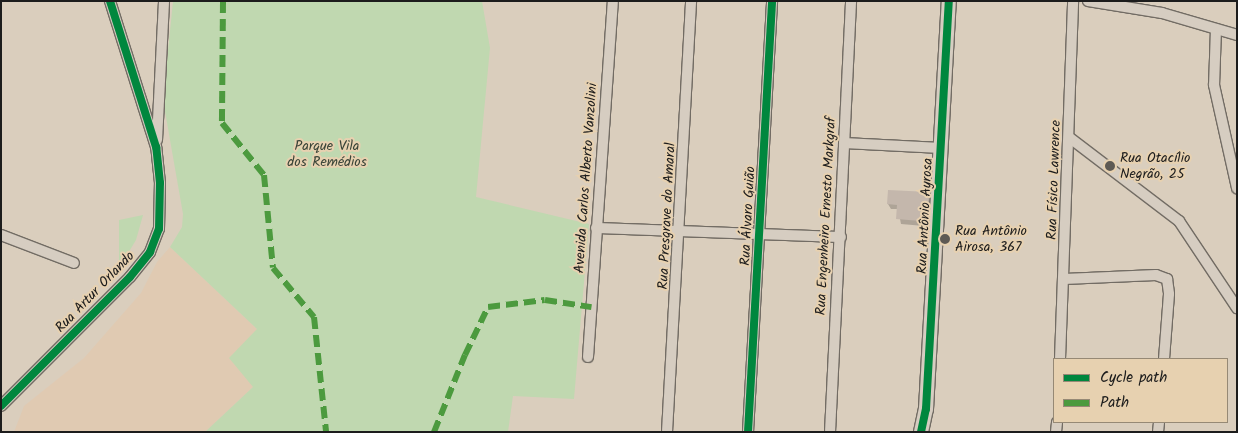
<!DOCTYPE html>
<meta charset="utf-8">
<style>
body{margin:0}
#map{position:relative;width:1238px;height:433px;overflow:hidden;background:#dacebd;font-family:Kalam,sans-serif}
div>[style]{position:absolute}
.built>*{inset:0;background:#e0cab2}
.green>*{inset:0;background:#c0d8b0}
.shadow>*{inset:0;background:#0003}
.building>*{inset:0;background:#c4b7ac}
.roads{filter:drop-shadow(1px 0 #726c64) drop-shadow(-1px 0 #726c64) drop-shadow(0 1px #726c64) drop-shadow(0 -1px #726c64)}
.minor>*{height:10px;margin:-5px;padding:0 5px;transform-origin:5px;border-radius:5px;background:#d6cdc1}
.tertiary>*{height:14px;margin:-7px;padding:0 7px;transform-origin:7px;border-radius:7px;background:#d6cdc1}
.quiet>*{height:6px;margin-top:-3px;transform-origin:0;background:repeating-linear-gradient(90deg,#4c9a3e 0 12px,transparent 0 18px)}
.cycleway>*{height:8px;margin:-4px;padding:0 4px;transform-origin:4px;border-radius:4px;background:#00873e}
.dots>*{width:14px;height:14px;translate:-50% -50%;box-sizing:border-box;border:2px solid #e7d1b0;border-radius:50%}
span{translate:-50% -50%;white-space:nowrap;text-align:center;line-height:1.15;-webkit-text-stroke:4px #e7d1b0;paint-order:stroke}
.park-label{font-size:14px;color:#384337}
.poi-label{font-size:14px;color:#1c1c1c}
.left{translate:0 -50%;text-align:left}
.street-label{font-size:14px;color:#1c1c1c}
.frame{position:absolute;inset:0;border:2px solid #1c1c1c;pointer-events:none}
.legend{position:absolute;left:1053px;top:358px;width:175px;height:65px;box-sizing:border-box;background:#e7d1b0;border:1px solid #968975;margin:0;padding:6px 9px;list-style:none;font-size:15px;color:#1c1c1c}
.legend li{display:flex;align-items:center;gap:10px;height:25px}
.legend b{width:25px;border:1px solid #968975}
</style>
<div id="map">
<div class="built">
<div style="clip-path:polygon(170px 247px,257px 329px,253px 387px,205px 432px,14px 432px,24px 406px,84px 358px,141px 293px,157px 262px)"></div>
</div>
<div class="green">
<div style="clip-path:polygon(173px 1px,482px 1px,490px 48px,476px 197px,589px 224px,574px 399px,513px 396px,508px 432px,205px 432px,253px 387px,229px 358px,257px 329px,170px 247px,182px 227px,183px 214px,163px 100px)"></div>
<div style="clip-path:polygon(143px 215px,136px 240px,119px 268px,119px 220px)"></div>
</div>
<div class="shadow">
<div style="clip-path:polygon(928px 193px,930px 209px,925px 208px,924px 226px,901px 224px,898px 209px,891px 209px,888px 204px)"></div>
</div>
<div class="building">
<div style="clip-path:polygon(888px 190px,929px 192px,928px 204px,922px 204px,921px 221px,896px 219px,897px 205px,887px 204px)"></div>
</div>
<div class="roads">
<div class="minor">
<div style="left:1088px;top:1px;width:75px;rotate:9.2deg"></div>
<div style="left:1162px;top:13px;width:78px;rotate:16.3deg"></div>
<div style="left:1216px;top:29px;width:56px;rotate:92deg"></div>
<div style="left:1214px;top:85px;width:106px;rotate:77.4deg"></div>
<div style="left:1070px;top:138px;width:137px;rotate:37.3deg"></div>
<div style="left:1179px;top:221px;width:105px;rotate:56.3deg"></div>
<div style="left:157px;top:140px;width:139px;rotate:-87.1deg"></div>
<div style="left:844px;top:143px;width:97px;rotate:3deg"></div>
<div style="left:596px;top:228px;width:245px;rotate:2.1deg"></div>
<div style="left:1px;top:235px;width:78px;rotate:21deg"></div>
<div style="left:1064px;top:279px;width:92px;rotate:-2.5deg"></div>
<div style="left:1156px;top:275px;width:12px;rotate:20deg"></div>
<div style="left:1167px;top:279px;width:15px;rotate:82deg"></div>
<div style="left:1169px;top:294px;width:65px;rotate:94.4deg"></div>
<div style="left:588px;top:357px;width:357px;rotate:-86deg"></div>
<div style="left:1060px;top:359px;width:358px;rotate:-87.9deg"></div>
<div style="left:1px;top:406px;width:182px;rotate:-45deg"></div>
<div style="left:130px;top:277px;width:32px;rotate:-51deg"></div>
<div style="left:150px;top:252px;width:25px;rotate:-69deg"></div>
<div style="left:159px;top:229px;width:46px;rotate:-88.8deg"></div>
<div style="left:160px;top:183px;width:36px;rotate:-96deg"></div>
<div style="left:156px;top:147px;width:153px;rotate:-107.5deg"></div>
<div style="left:667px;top:432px;width:432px;rotate:-86.8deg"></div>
<div style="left:748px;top:432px;width:432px;rotate:-86.8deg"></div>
<div style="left:830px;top:432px;width:432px;rotate:-87.2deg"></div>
<div style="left:1056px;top:432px;width:10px;rotate:-84deg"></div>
<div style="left:1158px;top:432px;width:10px;rotate:-84deg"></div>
</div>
<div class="tertiary">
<div style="left:921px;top:432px;width:24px;rotate:-78deg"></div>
<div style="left:926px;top:409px;width:409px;rotate:-86.8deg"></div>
</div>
</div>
<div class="quiet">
<div style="left:223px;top:1px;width:122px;rotate:90.5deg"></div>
<div style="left:222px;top:123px;width:67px;rotate:51.1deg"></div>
<div style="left:264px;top:175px;width:93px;rotate:84.5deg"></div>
<div style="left:273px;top:268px;width:64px;rotate:50.1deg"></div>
<div style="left:314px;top:317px;width:116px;rotate:84deg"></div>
<div style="left:434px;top:432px;width:83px;rotate:-68.1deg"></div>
<div style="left:465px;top:355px;width:53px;rotate:-64.4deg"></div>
<div style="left:488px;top:307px;width:57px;rotate:-7deg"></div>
<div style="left:545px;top:300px;width:47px;rotate:8.7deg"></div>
</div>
<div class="cycleway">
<div style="left:1px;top:406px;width:182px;rotate:-45deg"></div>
<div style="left:130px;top:277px;width:32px;rotate:-51deg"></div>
<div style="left:150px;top:252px;width:25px;rotate:-69deg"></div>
<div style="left:159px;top:229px;width:46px;rotate:-88.8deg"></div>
<div style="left:160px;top:183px;width:36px;rotate:-96deg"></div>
<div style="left:156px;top:147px;width:153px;rotate:-107.5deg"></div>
<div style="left:748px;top:432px;width:432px;rotate:-86.8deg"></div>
<div style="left:921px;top:432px;width:24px;rotate:-78deg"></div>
<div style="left:926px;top:409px;width:409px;rotate:-86.8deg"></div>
</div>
<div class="dots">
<div style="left:1110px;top:166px;background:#5e5a54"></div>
<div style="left:945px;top:239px;background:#5e5a54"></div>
</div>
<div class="park-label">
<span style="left:327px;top:154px">Parque Vila<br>dos Remédios</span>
</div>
<div class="poi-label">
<span class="left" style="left:1120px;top:166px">Rua Otacílio<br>Negrão, 25</span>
<span class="left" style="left:955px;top:239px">Rua Antônio<br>Airosa, 367</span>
</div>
<div class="street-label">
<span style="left:586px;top:178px;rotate:-86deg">Avenida Carlos Alberto Vanzolini</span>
<span style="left:1054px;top:180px;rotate:-88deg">Rua Físico Lawrence</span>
<span style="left:667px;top:216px;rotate:-87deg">Rua Presgrave do Amaral</span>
<span style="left:748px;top:216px;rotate:-87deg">Rua Álvaro Guião</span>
<span style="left:826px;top:216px;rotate:-87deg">Rua Engenheiro Ernesto Markgraf</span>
<span style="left:925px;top:216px;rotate:-87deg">Rua Antônio Ayrosa</span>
<span style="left:95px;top:292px;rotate:-46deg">Rua Artur Orlando</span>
</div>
<div class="frame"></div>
<ul class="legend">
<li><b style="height:6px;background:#00873e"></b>Cycle path</li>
<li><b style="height:6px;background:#4c9a3e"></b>Path</li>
</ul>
</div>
